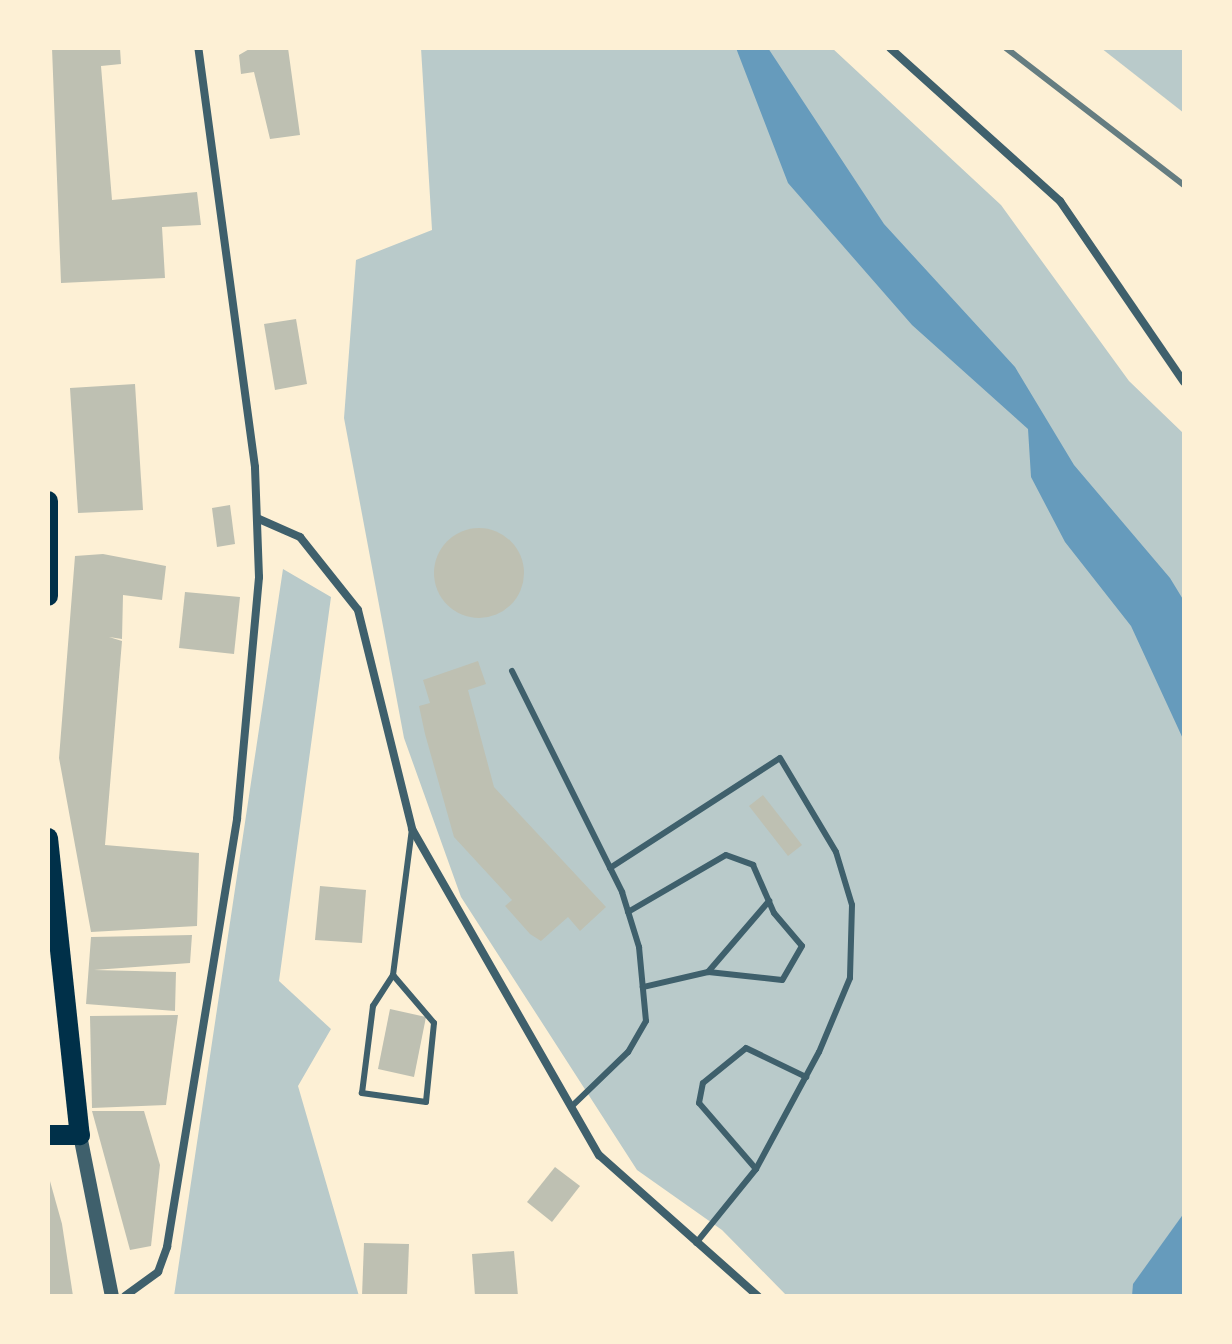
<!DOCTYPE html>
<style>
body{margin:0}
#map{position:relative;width:1232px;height:1344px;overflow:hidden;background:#fdf0d5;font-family:Jost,sans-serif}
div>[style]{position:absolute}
.green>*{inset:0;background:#b9caca}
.water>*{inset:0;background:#669bbc}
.building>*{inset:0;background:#bec0b2}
.round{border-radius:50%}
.service>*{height:6px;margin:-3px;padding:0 3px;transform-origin:3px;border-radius:3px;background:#3f606c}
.minor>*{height:8px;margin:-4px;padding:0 4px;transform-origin:4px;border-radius:4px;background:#3f606c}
.tertiary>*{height:14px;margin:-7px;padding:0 7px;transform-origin:7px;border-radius:7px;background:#3f606c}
.primary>*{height:20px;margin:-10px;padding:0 10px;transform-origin:10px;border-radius:10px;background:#003049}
.rail>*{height:6px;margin:-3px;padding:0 3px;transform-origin:3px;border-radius:3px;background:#657d81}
span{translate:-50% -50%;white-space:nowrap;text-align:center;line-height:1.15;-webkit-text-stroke:6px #fdf0d5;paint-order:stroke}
.frame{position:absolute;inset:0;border:50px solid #fdf0d5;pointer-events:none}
</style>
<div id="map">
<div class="green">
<div style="clip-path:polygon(421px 48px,832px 48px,1001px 205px,1129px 381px,1184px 434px,1184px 1296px,787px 1296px,722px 1230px,637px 1170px,461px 897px,404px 738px,344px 418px,356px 260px,432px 230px)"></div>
<div style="clip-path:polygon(1101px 48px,1184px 48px,1184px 113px)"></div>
<div style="clip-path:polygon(283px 569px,331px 597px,279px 981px,331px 1029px,298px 1086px,359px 1296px,174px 1296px)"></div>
</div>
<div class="water">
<div style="clip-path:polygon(736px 48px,768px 48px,884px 224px,1015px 367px,1074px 465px,1170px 578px,1184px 601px,1184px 741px,1131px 626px,1065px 542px,1031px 477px,1028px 429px,912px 325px,788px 183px)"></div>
<div style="clip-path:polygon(1184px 1213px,1184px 1296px,1132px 1296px,1133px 1284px)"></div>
</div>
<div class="building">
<div style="clip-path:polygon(52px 48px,120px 48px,121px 64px,101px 66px,112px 200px,197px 192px,201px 225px,162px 227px,165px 278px,61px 283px)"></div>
<div style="clip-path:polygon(251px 48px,288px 48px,300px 135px,270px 139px,254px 72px,241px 74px,239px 55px)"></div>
<div style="clip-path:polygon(296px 319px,307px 384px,275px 390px,264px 324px)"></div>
<div style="clip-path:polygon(135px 384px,143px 510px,78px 513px,70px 388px)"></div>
<div style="clip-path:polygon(230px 505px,235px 544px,217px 547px,212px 508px)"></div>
<div class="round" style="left:434px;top:528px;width:90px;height:90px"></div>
<div style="clip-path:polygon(103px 554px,166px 566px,162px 600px,123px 595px,122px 639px,109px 637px,122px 641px,105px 845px,199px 853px,197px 926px,91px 932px,59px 758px,75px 556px)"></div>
<div style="clip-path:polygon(185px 592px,240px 597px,234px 654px,179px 648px)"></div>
<div style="clip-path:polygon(478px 661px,486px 684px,468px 690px,494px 787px,606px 907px,580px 931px,568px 917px,541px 941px,530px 934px,505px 906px,512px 900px,454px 837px,425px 734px,419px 706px,430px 703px,423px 680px)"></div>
<div style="clip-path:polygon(763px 795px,802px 845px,788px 856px,749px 806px)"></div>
<div style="clip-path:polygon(320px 886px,366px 890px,362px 943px,315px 940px)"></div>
<div style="clip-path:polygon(192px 935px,190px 963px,94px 970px,176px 972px,175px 1011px,86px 1004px,91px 937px)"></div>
<div style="clip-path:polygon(390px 1009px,426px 1017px,414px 1077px,378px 1069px)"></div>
<div style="clip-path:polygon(178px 1015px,166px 1105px,92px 1108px,90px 1016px)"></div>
<div style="clip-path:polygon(92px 1111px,144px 1111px,160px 1165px,151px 1246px,130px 1250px)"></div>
<div style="clip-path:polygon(555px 1167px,580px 1186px,552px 1222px,527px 1202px)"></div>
<div style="clip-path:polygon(48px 1174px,62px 1224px,73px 1296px,48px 1296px)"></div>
<div style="clip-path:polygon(364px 1243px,409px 1244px,407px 1296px,362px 1296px)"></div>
<div style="clip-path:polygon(514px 1251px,518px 1296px,475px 1296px,472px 1254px)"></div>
</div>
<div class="service">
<div style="left:512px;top:671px;width:247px;rotate:63.5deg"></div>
<div style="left:622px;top:892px;width:58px;rotate:72.8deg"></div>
<div style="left:639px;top:947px;width:74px;rotate:84.6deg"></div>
<div style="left:646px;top:1021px;width:36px;rotate:120deg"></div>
<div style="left:628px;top:1052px;width:79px;rotate:136deg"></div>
<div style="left:610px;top:868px;width:202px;rotate:-32.9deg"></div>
<div style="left:780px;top:758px;width:109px;rotate:59.2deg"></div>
<div style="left:836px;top:852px;width:55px;rotate:73.2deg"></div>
<div style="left:852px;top:905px;width:73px;rotate:91.6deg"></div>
<div style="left:850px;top:978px;width:80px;rotate:112.7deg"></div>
<div style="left:819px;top:1052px;width:133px;rotate:118.3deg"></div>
<div style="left:756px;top:1169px;width:95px;rotate:129deg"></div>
<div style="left:628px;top:912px;width:113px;rotate:-30.2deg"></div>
<div style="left:726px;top:855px;width:29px;rotate:20deg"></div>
<div style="left:753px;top:865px;width:52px;rotate:66.4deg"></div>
<div style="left:774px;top:913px;width:43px;rotate:49.7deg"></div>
<div style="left:802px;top:946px;width:39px;rotate:120deg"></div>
<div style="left:782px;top:980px;width:74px;rotate:-173.8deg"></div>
<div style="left:708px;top:972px;width:67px;rotate:167deg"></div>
<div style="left:708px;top:972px;width:94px;rotate:-49.3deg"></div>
<div style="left:393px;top:975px;width:63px;rotate:49.5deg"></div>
<div style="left:434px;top:1023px;width:79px;rotate:95.8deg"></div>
<div style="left:426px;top:1102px;width:65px;rotate:-172deg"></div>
<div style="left:362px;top:1093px;width:88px;rotate:-82.8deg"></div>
<div style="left:373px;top:1006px;width:37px;rotate:-57deg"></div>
<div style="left:393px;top:975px;width:147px;rotate:-82.6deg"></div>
<div style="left:756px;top:1169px;width:87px;rotate:-130.8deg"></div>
<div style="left:699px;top:1103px;width:20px;rotate:-79deg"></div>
<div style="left:703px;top:1083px;width:55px;rotate:-39.1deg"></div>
<div style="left:746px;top:1048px;width:67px;rotate:25.8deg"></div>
</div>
<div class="minor">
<div style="left:890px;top:48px;width:229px;rotate:42deg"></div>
<div style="left:1060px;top:201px;width:219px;rotate:55.6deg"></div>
<div style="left:259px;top:519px;width:45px;rotate:23.7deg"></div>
<div style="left:300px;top:537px;width:93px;rotate:51.5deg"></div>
<div style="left:358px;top:610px;width:226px;rotate:76.1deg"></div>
<div style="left:412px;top:829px;width:376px;rotate:60.2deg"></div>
<div style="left:599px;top:1155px;width:213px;rotate:41.6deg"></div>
<div style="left:125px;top:1296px;width:41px;rotate:-36deg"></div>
<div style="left:158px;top:1272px;width:27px;rotate:-70deg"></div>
<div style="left:167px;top:1247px;width:434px;rotate:-80.7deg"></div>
<div style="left:237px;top:819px;width:243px;rotate:-84.8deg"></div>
<div style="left:259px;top:577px;width:110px;rotate:-92.1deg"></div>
<div style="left:255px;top:467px;width:423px;rotate:-97.7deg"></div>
</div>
<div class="tertiary">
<div style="left:80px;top:1135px;width:164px;rotate:78.8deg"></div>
</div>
<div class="primary">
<div style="left:48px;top:501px;width:95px;rotate:90deg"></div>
<div style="left:48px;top:838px;width:299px;rotate:83.9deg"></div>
<div style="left:80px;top:1135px;width:32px;rotate:180deg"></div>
</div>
<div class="rail">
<div style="left:1006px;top:48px;width:225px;rotate:37.6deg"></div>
</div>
<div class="frame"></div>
</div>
